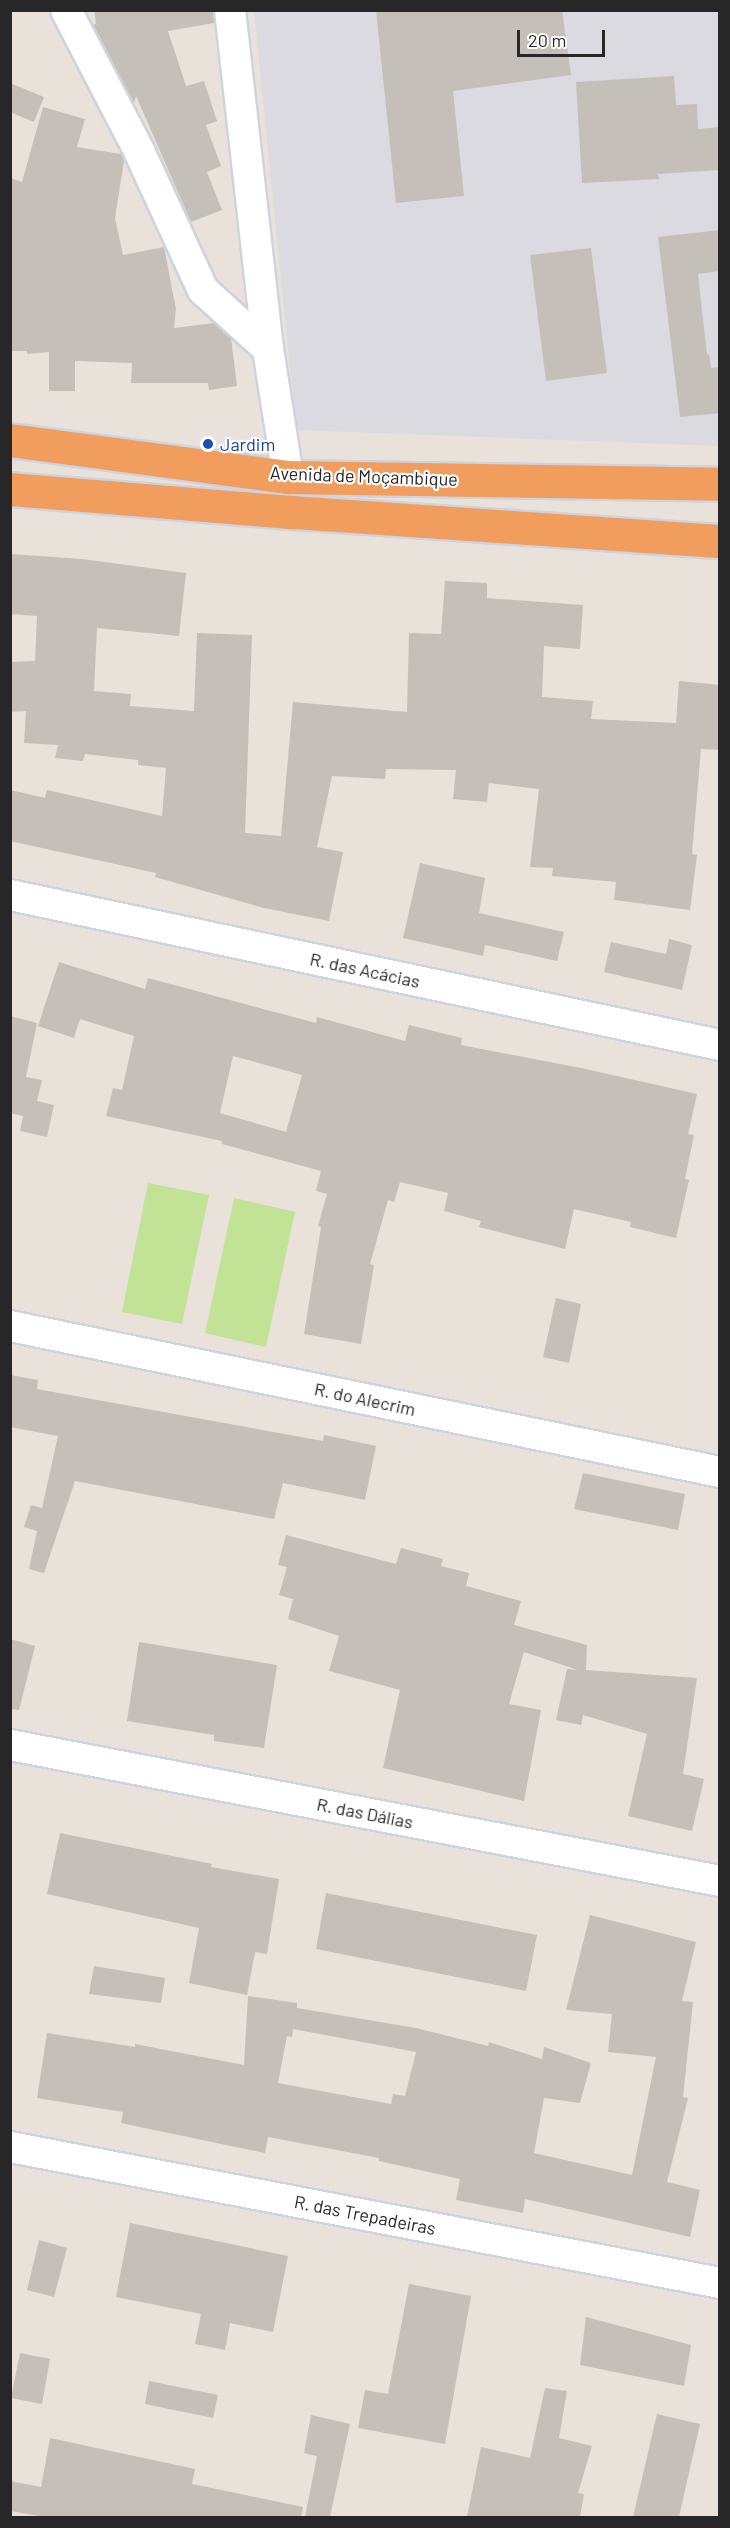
<!DOCTYPE html>
<meta charset="utf-8">
<style>
body{margin:0}
#map{position:relative;width:730px;height:2528px;overflow:hidden;background:#e9e2da;font-family:Barlow,sans-serif}
div>[style]{position:absolute}
.industrial>*{inset:0;background:#dcdae1}
.pitch>*{inset:0;background:#c2e296}
.building>*{inset:0;background:#c4bfb9}
.roads{filter:drop-shadow(2px 0 #cfd2df) drop-shadow(-2px 0 #cfd2df) drop-shadow(0 2px #cfd2df) drop-shadow(0 -2px #cfd2df)}
.minor>*{height:30px;margin:-15px;padding:0 15px;transform-origin:15px;border-radius:15px;background:#fff}
.highway>*{height:33px;margin:-16.5px;padding:0 16.5px;transform-origin:16.5px;border-radius:16.5px;background:#f09d5d}
.dots>*{width:16px;height:16px;translate:-50% -50%;box-sizing:border-box;border:3px solid #fff;border-radius:50%}
span{translate:-50% -50%;white-space:nowrap;text-align:center;line-height:1.15;-webkit-text-stroke:4.5px #fff;paint-order:stroke}
.transit-label{font-size:18px;color:#164399}
.left{translate:0 -50%;text-align:left}
.street-label{font-size:18px;color:#272727}
.frame{position:absolute;inset:0;border:12px solid #272727;pointer-events:none}
.scale{position:absolute;left:517px;top:30px;width:88px;height:27px;box-sizing:border-box;border:3px solid #272727;border-top:0;padding-left:8px;font-size:18px;line-height:21px;white-space:nowrap;color:#272727;-webkit-text-stroke:4px #fff;paint-order:stroke}
</style>
<div id="map">
<div class="industrial">
<div style="clip-path:polygon(254px 11px,719px 11px,719px 446px,296px 430px)"></div>
</div>
<div class="pitch">
<div style="clip-path:polygon(148px 1183px,209px 1195px,182px 1324px,122px 1312px)"></div>
<div style="clip-path:polygon(234px 1198px,295px 1212px,266px 1347px,205px 1333px)"></div>
</div>
<div class="building">
<div style="clip-path:polygon(94px 10px,213px 10px,214px 23px,168px 31px,186px 86px,204px 81px,217px 121px,206px 125px,221px 166px,207px 172px,222px 210px,191px 222px,136px 96px,134px 103px,93px 25px,96px 24px)"></div>
<div style="clip-path:polygon(376px 10px,562px 10px,571px 75px,453px 91px,464px 196px,396px 203px)"></div>
<div style="clip-path:polygon(674px 76px,676px 105px,697px 104px,698px 129px,720px 127px,720px 170px,658px 174px,659px 179px,582px 183px,576px 82px)"></div>
<div style="clip-path:polygon(10px 83px,44px 97px,34px 122px,10px 112px)"></div>
<div style="clip-path:polygon(43px 107px,85px 119px,77px 147px,121px 154px,124px 161px,115px 218px,123px 255px,164px 247px,176px 309px,174px 328px,214px 323px,231px 338px,237px 386px,209px 390px,208px 383px,131px 383px,132px 363px,75px 361px,75px 391px,49px 391px,49px 352px,27px 354px,27px 351px,10px 351px,10px 178px,22px 182px)"></div>
<div style="clip-path:polygon(720px 230px,720px 271px,698px 274px,707px 355px,709px 354px,711px 368px,720px 367px,720px 413px,680px 417px,658px 237px)"></div>
<div style="clip-path:polygon(591px 248px,607px 373px,546px 381px,530px 255px)"></div>
<div style="clip-path:polygon(10px 554px,82px 559px,186px 573px,179px 636px,97px 628px,94px 691px,131px 694px,130px 706px,194px 711px,197px 633px,252px 635px,245px 833px,281px 836px,293px 702px,407px 712px,409px 633px,441px 634px,445px 581px,487px 583px,487px 598px,583px 605px,580px 649px,544px 646px,542px 697px,593px 701px,591px 719px,676px 723px,679px 681px,720px 685px,720px 750px,701px 749px,692px 854px,697px 855px,690px 910px,614px 900px,616px 882px,552px 876px,553px 868px,530px 867px,539px 789px,489px 783px,487px 802px,453px 799px,456px 770px,386px 769px,385px 779px,332px 776px,317px 847px,343px 852px,329px 921px,264px 908px,155px 877px,156px 873px,10px 841px,10px 790px,45px 798px,47px 790px,162px 816px,166px 768px,138px 765px,138px 760px,85px 754px,83px 761px,55px 758px,58px 745px,24px 743px,26px 711px,10px 712px,10px 662px,35px 661px,37px 616px,10px 614px)"></div>
<div style="clip-path:polygon(420px 863px,485px 878px,479px 913px,564px 932px,557px 961px,485px 945px,483px 956px,403px 938px)"></div>
<div style="clip-path:polygon(669px 939px,692px 945px,682px 990px,604px 972px,611px 942px,666px 954px)"></div>
<div style="clip-path:polygon(evenodd,59px 962px,145px 989px,148px 978px,316px 1023px,317px 1017px,405px 1041px,409px 1025px,462px 1038px,461px 1045px,581px 1068px,697px 1094px,688px 1134px,694px 1135px,685px 1179px,689px 1180px,676px 1238px,630px 1227px,631px 1222px,574px 1209px,565px 1249px,479px 1227px,481px 1221px,444px 1211px,448px 1193px,400px 1182px,394px 1202px,388px 1200px,370px 1264px,374px 1265px,361px 1344px,304px 1334px,321px 1227px,318px 1226px,327px 1194px,316px 1191px,321px 1171px,222px 1144px,222px 1141px,106px 1116px,113px 1088px,122px 1090px,134px 1036px,80px 1019px,74px 1038px,38px 1026px,59px 962px,233px 1056px,302px 1075px,286px 1132px,220px 1113px,233px 1056px)"></div>
<div style="clip-path:polygon(10px 1016px,37px 1023px,26px 1077px,42px 1080px,37px 1101px,54px 1105px,47px 1137px,20px 1131px,23px 1116px,10px 1113px)"></div>
<div style="clip-path:polygon(556px 1298px,581px 1304px,569px 1363px,543px 1357px)"></div>
<div style="clip-path:polygon(10px 1375px,38px 1380px,37px 1389px,323px 1441px,324px 1435px,376px 1446px,365px 1500px,283px 1483px,274px 1519px,75px 1481px,44px 1573px,29px 1569px,37px 1531px,24px 1527px,31px 1505px,42px 1508px,58px 1436px,10px 1427px)"></div>
<div style="clip-path:polygon(583px 1473px,685px 1494px,678px 1530px,574px 1509px)"></div>
<div style="clip-path:polygon(286px 1535px,396px 1564px,401px 1548px,443px 1559px,441px 1566px,469px 1573px,466px 1586px,521px 1601px,514px 1625px,587px 1645px,586px 1670px,697px 1678px,683px 1774px,704px 1779px,692px 1831px,628px 1816px,647px 1734px,583px 1715px,581px 1725px,556px 1720px,567px 1669px,578px 1670px,524px 1652px,509px 1704px,541px 1710px,524px 1801px,383px 1768px,400px 1690px,329px 1671px,339px 1636px,288px 1619px,293px 1599px,279px 1595px,287px 1567px,278px 1565px)"></div>
<div style="clip-path:polygon(10px 1639px,35px 1646px,19px 1710px,10px 1709px)"></div>
<div style="clip-path:polygon(139px 1642px,277px 1665px,264px 1748px,214px 1741px,214px 1735px,127px 1721px)"></div>
<div style="clip-path:polygon(60px 1833px,212px 1864px,211px 1867px,279px 1879px,267px 1954px,255px 1952px,247px 1995px,189px 1983px,199px 1928px,47px 1894px)"></div>
<div style="clip-path:polygon(326px 1893px,537px 1935px,526px 1991px,316px 1949px)"></div>
<div style="clip-path:polygon(evenodd,590px 1915px,696px 1942px,682px 2001px,693px 2002px,683px 2097px,688px 2098px,667px 2182px,700px 2190px,690px 2237px,525px 2199px,523px 2213px,456px 2200px,460px 2179px,379px 2161px,379px 2158px,268px 2137px,265px 2153px,121px 2123px,123px 2112px,37px 2098px,47px 2033px,135px 2047px,135px 2044px,244px 2065px,248px 1996px,297px 2003px,297px 2008px,416px 2028px,488px 2046px,489px 2042px,542px 2059px,544px 2047px,591px 2063px,580px 2103px,544px 2098px,534px 2153px,632px 2175px,656px 2057px,608px 2052px,612px 2014px,566px 2010px,590px 1915px,293px 2029px,416px 2052px,405px 2096px,393px 2094px,391px 2104px,278px 2083px,287px 2036px,292px 2037px,293px 2029px)"></div>
<div style="clip-path:polygon(94px 1966px,165px 1978px,161px 2003px,89px 1994px)"></div>
<div style="clip-path:polygon(130px 2223px,288px 2256px,273px 2332px,230px 2323px,225px 2350px,195px 2344px,201px 2314px,116px 2297px)"></div>
<div style="clip-path:polygon(39px 2240px,67px 2248px,54px 2297px,27px 2290px)"></div>
<div style="clip-path:polygon(409px 2284px,471px 2296px,445px 2444px,358px 2428px,365px 2390px,388px 2394px)"></div>
<div style="clip-path:polygon(586px 2317px,691px 2345px,684px 2386px,580px 2365px)"></div>
<div style="clip-path:polygon(20px 2353px,50px 2359px,42px 2404px,11px 2398px)"></div>
<div style="clip-path:polygon(149px 2381px,218px 2395px,213px 2418px,145px 2404px)"></div>
<div style="clip-path:polygon(545px 2388px,567px 2391px,559px 2438px,592px 2446px,578px 2493px,584px 2494px,580px 2517px,467px 2517px,481px 2447px,530px 2458px)"></div>
<div style="clip-path:polygon(657px 2414px,700px 2424px,679px 2517px,633px 2517px)"></div>
<div style="clip-path:polygon(311px 2415px,350px 2424px,330px 2517px,305px 2517px,317px 2456px,304px 2453px)"></div>
<div style="clip-path:polygon(50px 2438px,195px 2469px,192px 2484px,303px 2507px,301px 2517px,45px 2517px,10px 2511px,10px 2481px,41px 2487px)"></div>
</div>
<div class="roads">
<div class="minor">
<div style="left:66px;top:10px;width:159px;rotate:62.6deg"></div>
<div style="left:139px;top:151px;width:153px;rotate:65.3deg"></div>
<div style="left:203px;top:290px;width:88px;rotate:42.2deg"></div>
<div style="left:230px;top:10px;width:341px;rotate:83.6deg"></div>
<div style="left:268px;top:349px;width:130px;rotate:81.1deg"></div>
<div style="left:10px;top:895px;width:726px;rotate:11.93deg"></div>
<div style="left:10px;top:1326px;width:725px;rotate:11.62deg"></div>
<div style="left:10px;top:1745px;width:723px;rotate:10.84deg"></div>
<div style="left:10px;top:2147px;width:723px;rotate:10.84deg"></div>
</div>
<div class="highway">
<div style="left:10px;top:440px;width:280px;rotate:7.6deg"></div>
<div style="left:288px;top:477px;width:432px;rotate:0.9deg"></div>
<div style="left:10px;top:489px;width:283px;rotate:4.7deg"></div>
<div style="left:292px;top:512px;width:429px;rotate:3.9deg"></div>
</div>
</div>
<div class="dots">
<div style="left:208px;top:444px;background:#1a4fb4"></div>
</div>
<div class="transit-label">
<span class="left" style="left:220px;top:444px">Jardim</span>
</div>
<div class="street-label">
<span style="left:364px;top:476px;rotate:2deg">Avenida de Moçambique</span>
<span style="left:365px;top:970px;rotate:12deg">R. das Acácias</span>
<span style="left:365px;top:1399px;rotate:12deg">R. do Alecrim</span>
<span style="left:365px;top:1813px;rotate:11deg">R. das Dálias</span>
<span style="left:365px;top:2215px;rotate:11deg">R. das Trepadeiras</span>
</div>
<div class="frame"></div>
<div class="scale">20 m</div>
</div>
